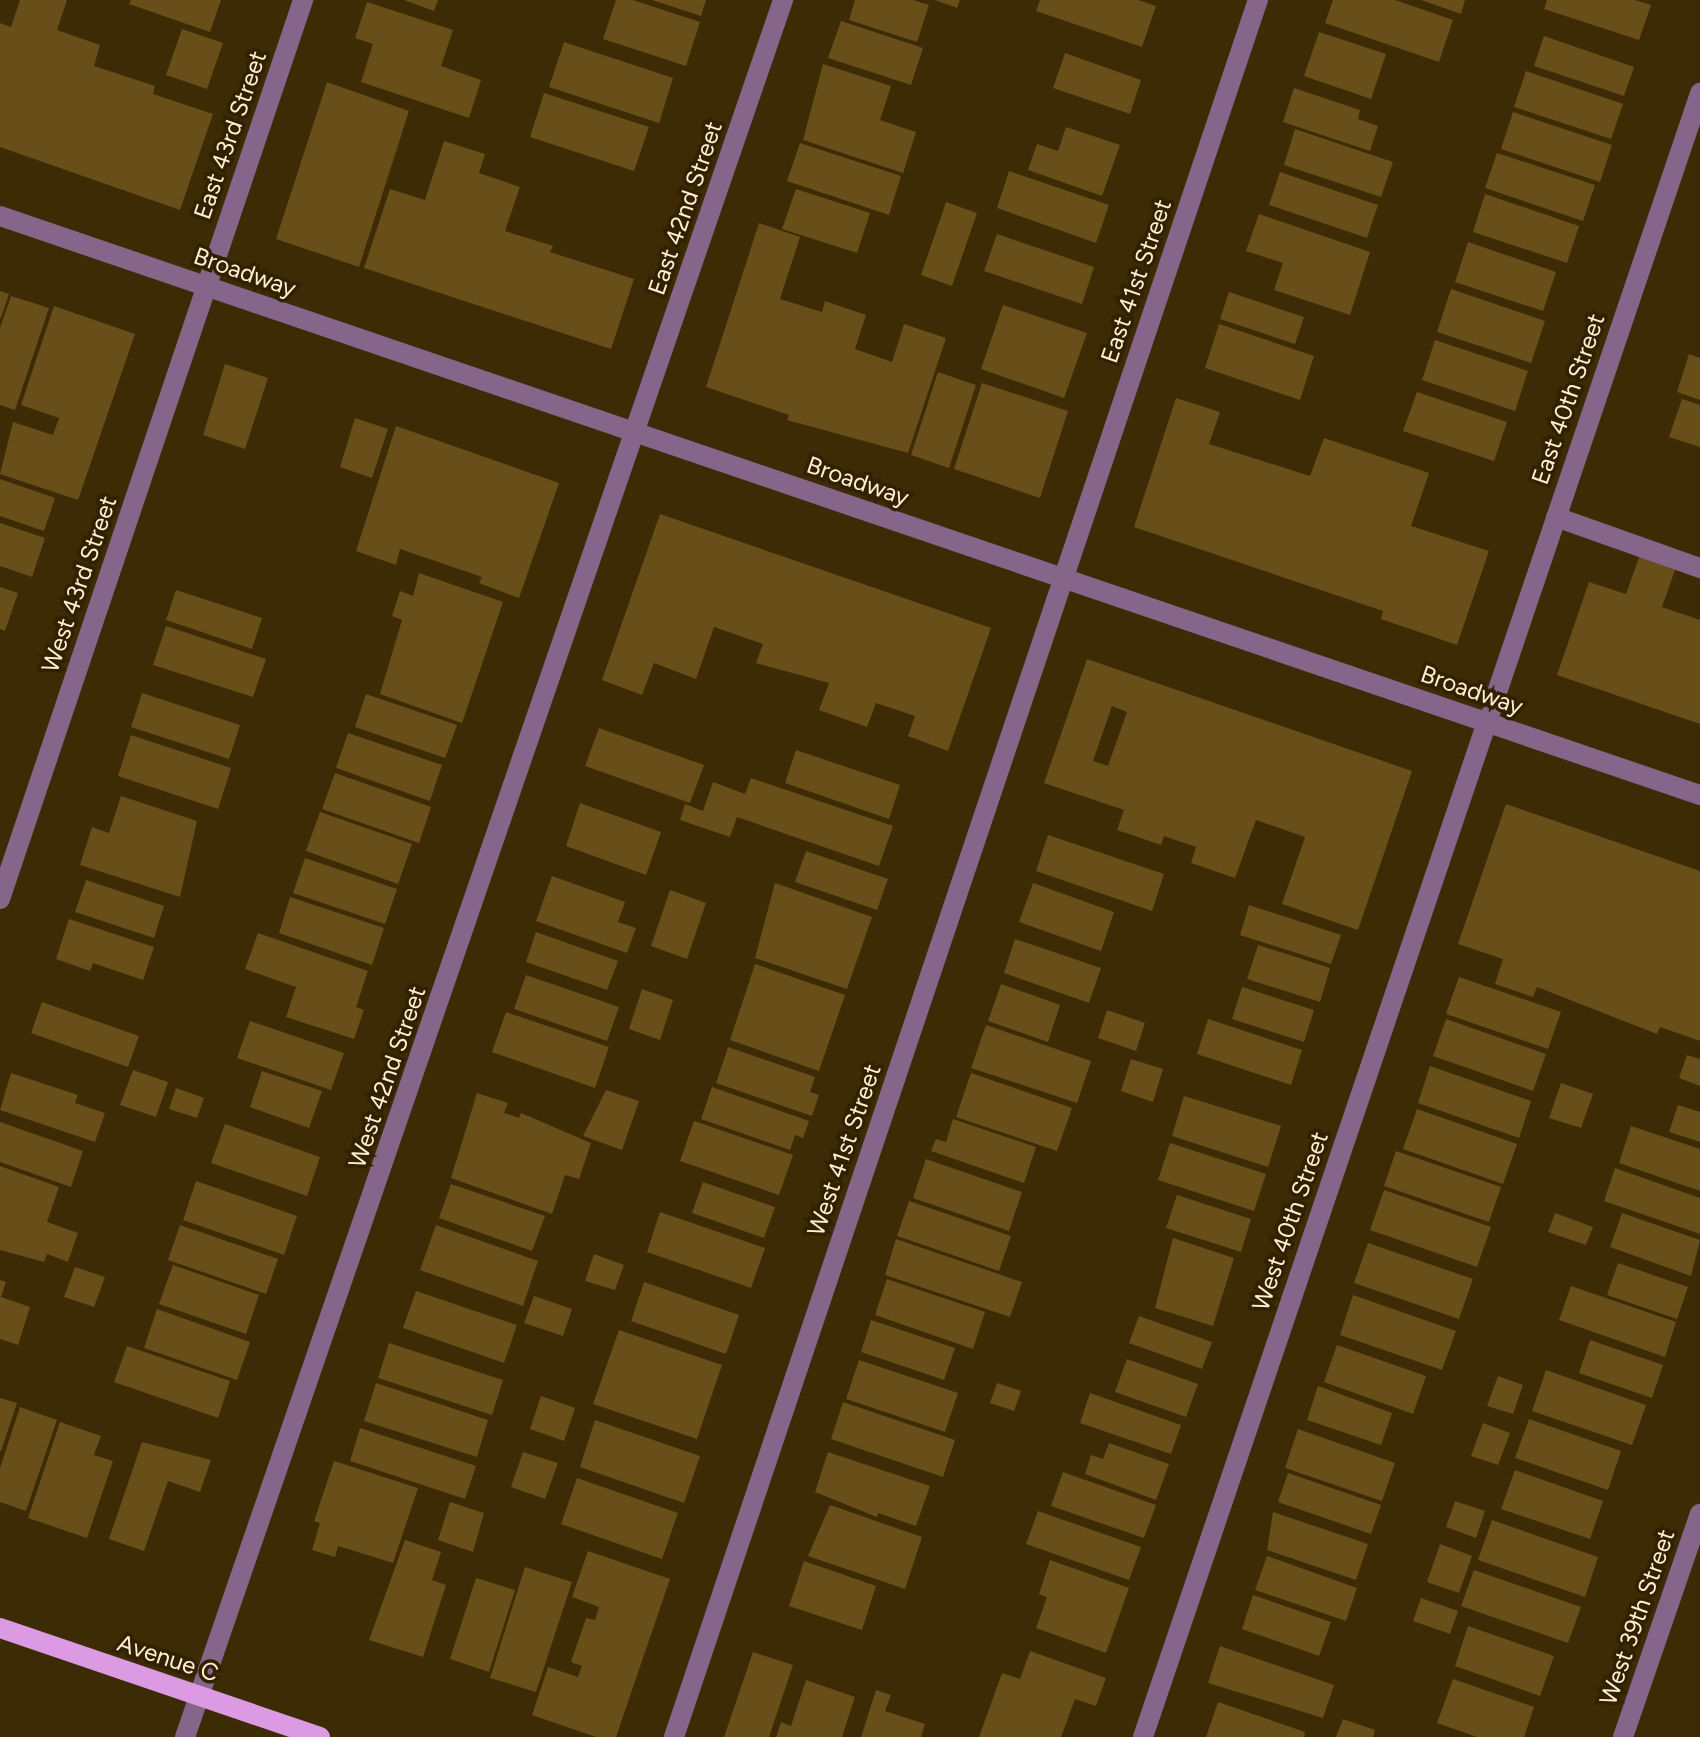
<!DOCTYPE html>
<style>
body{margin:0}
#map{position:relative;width:1700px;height:1737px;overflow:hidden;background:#3c2b05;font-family:Figtree,sans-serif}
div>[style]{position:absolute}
.building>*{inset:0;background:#684f1a}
.minor>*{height:20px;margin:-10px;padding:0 10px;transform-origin:10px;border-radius:10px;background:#856589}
.major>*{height:20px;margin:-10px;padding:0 10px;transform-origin:10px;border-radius:10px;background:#dc9ae3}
span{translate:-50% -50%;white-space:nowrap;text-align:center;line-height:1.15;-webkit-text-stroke:7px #322100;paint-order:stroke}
.street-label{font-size:24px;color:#fef0d5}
</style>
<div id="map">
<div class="building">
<div style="clip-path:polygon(20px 0,67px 0,57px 30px,100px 45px,94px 66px,155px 86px,153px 94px,213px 114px,180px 210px,0 147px,0 23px,11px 27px)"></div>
<div style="clip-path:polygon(131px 0,221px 0,210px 32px,129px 4px)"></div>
<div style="clip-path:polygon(404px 0,438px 0,434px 11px)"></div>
<div style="clip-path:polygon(616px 0,633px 0,700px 22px,686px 66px,603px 39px)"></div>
<div style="clip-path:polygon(652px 0,706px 0,701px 16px)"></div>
<div style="clip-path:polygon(855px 0,913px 0,929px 5px,917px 42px,849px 20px)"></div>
<div style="clip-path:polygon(935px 0,960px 0,957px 8px)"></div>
<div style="clip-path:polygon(1040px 0,1138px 0,1156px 6px,1142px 47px,1036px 11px)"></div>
<div style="clip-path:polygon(1333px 0,1395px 0,1453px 20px,1439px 62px,1325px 23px)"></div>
<div style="clip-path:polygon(1421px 0,1465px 0,1461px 14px)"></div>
<div style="clip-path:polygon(1547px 0,1635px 0,1651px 5px,1639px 40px,1544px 9px)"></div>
<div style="clip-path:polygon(367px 2px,453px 30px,441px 66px,481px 80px,469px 118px,361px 82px,373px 44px,355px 38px)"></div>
<div style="clip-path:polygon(841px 21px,923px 48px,911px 85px,828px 58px)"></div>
<div style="clip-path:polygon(182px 29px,223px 43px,207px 89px,166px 75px)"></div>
<div style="clip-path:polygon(1319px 32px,1386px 54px,1371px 99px,1304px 76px)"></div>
<div style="clip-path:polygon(1544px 36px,1634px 67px,1624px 96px,1534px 66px)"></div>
<div style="clip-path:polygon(564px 42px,673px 78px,659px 123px,549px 87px)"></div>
<div style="clip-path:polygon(1065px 53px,1141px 80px,1130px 114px,1053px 88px)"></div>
<div style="clip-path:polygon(823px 64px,891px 86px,880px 120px,916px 132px,903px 173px,803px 140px)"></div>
<div style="clip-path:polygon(1526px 71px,1623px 104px,1611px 139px,1514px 107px)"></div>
<div style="clip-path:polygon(327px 82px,409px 111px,359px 267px,276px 239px)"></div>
<div style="clip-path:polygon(1294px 88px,1360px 110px,1358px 119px,1378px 126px,1370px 151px,1283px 122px)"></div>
<div style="clip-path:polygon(544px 93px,649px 127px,634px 171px,530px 137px)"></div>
<div style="clip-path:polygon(1513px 112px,1612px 145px,1600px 182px,1501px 149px)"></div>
<div style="clip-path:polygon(1066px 127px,1120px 145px,1102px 196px,1028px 170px,1037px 144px,1058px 151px)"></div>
<div style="clip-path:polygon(1295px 129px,1393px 162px,1381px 197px,1284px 165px)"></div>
<div style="clip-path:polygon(444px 141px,485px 154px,479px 173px,520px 187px,505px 231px,553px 246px,550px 252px,634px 279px,611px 349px,364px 268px,390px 189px,425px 200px)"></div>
<div style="clip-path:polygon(800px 143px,901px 176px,889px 215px,787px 181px)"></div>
<div style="clip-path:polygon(1497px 153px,1595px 185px,1583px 221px,1485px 188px)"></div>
<div style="clip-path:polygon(1009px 171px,1109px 205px,1096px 243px,997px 208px)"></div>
<div style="clip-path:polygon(1280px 172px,1378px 205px,1367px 238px,1269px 205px)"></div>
<div style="clip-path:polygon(796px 189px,870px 213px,857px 253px,782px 229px)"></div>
<div style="clip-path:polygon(1485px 194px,1579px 226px,1567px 263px,1473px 232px)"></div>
<div style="clip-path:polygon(946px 202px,977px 213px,952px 286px,921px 275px)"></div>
<div style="clip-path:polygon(1259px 214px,1370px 252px,1350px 315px,1274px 290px,1283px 263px,1246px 251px)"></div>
<div style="clip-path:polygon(759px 223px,800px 237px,780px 299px,822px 312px,825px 301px,866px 315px,855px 349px,892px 362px,904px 324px,946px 338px,908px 453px,787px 420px,789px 415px,706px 387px)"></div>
<div style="clip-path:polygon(997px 234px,1094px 267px,1082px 304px,984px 271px)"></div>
<div style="clip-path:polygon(1468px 242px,1556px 272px,1543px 311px,1455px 282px)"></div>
<div style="clip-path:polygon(1451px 289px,1545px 321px,1531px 363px,1437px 332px)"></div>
<div style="clip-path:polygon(0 291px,9px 294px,1px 318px,0 318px)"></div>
<div style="clip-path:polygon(1229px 292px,1304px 317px,1295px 344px,1220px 319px)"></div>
<div style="clip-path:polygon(11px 296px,49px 308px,15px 410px,0 405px,0 328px)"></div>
<div style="clip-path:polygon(1003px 305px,1087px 333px,1064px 398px,981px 369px)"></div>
<div style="clip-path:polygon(54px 306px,135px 334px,78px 500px,0 474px,13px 422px,53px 435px,59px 418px,21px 405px)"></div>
<div style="clip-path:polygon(1219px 324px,1314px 356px,1300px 400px,1205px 368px)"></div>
<div style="clip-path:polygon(1435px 340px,1528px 371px,1515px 411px,1422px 380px)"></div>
<div style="clip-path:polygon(1689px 354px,1700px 358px,1700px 400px,1677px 392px)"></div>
<div style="clip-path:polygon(225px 364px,268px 378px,245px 449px,203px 435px)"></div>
<div style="clip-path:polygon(938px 372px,976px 385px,949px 468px,911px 455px)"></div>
<div style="clip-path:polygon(982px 383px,1068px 411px,1040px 498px,954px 469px)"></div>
<div style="clip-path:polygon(1417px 392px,1507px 422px,1494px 461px,1403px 431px)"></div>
<div style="clip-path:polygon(1176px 398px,1220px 412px,1209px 444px,1310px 476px,1324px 438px,1429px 473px,1411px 526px,1489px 551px,1457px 645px,1381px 619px,1383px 611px,1134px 527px)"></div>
<div style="clip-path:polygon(1682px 399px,1700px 405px,1700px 447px,1669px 437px)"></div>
<div style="clip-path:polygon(355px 418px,388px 429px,372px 478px,340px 467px)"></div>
<div style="clip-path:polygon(396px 426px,559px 483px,519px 598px,479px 583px,482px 577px,400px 549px,396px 565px,356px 551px)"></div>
<div style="clip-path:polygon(0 479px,55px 498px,44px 531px,0 516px)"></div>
<div style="clip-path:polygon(660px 514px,991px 628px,948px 751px,908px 736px,915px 716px,876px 703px,867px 727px,819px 710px,829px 683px,756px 663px,763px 644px,714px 627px,696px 679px,654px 663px,642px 695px,602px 680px)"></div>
<div style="clip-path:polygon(0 523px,45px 538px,32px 577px,0 566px)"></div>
<div style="clip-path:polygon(1640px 555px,1676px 567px,1662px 607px,1700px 620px,1700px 724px,1557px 675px,1589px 582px,1626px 594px)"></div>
<div style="clip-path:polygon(419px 573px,503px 602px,462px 723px,380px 694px,402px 620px,392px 616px,400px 591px,413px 596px)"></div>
<div style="clip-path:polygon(0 587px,18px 593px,5px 631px,0 629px)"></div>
<div style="clip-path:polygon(176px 590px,262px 618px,252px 649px,166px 620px)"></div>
<div style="clip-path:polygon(166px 626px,266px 659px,253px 697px,153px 665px)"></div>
<div style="clip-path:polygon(evenodd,1087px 659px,1412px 771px,1358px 930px,1282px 904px,1305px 837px,1256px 820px,1235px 878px,1191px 863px,1196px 847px,1164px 836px,1161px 845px,1117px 830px,1124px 810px,1044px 783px,1087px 659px,1112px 706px,1127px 712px,1108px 766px,1093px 761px,1112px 706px)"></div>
<div style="clip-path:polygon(142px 693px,240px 725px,229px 759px,131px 727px)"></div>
<div style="clip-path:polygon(366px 694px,457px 725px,445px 758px,355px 727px)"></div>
<div style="clip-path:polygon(599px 728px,704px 765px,690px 803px,585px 766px)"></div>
<div style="clip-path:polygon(348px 733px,442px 765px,430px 801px,336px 768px)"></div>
<div style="clip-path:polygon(131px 735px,231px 768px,218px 809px,118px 776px)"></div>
<div style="clip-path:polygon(796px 750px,900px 785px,889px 819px,785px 783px)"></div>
<div style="clip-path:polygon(335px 773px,431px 807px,419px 843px,322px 809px)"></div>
<div style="clip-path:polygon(751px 778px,893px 826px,879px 866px,737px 817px,730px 837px,680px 820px,685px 804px,703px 811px,713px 782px,745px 794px)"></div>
<div style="clip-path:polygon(121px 796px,197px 821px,180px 897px,80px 865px,92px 827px,109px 833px)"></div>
<div style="clip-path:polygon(580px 803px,661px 832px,646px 875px,566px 846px)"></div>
<div style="clip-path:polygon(1506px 804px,1700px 871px,1700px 1041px,1660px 1027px,1657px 1034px,1537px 987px,1533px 997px,1495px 984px,1503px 959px,1458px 944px)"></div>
<div style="clip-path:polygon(320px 812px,412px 844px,398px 884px,306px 851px)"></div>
<div style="clip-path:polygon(1048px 835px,1164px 874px,1152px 911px,1036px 871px)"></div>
<div style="clip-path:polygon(806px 851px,888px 879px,877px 910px,795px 882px)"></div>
<div style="clip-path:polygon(305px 858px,397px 889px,385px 924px,293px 893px)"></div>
<div style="clip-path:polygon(552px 876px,625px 902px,618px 922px,636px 928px,627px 953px,536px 921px)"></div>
<div style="clip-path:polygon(86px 880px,164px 906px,154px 938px,75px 912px)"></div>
<div style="clip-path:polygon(775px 883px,872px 917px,847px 989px,755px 958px)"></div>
<div style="clip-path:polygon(1033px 883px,1114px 912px,1101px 951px,1019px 922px)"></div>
<div style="clip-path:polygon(670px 890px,706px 903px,687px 959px,651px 946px)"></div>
<div style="clip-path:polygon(290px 897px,384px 928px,372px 965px,279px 933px)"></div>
<div style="clip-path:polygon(1249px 905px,1341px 935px,1331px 964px,1240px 935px)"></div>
<div style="clip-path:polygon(69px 919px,154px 947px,143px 980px,93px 963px,90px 971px,56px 959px)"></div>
<div style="clip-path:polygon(536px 932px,618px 961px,607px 990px,526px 962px)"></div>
<div style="clip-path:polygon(258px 933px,368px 971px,356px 1007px,364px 1010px,354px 1039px,286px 1017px,296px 987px,245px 969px)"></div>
<div style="clip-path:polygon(1015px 939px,1101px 968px,1089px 1003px,1004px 973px)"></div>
<div style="clip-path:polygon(1258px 945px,1330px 968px,1320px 1002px,1247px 979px)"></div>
<div style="clip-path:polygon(755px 964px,845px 995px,819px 1071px,730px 1040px)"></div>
<div style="clip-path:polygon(526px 975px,619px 1007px,607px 1041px,514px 1009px)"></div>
<div style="clip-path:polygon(1459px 977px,1561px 1012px,1548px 1049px,1446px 1014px)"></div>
<div style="clip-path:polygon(1001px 984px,1060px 1005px,1048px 1042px,988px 1021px)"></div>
<div style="clip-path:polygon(1242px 987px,1314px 1010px,1304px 1042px,1232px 1019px)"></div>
<div style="clip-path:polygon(642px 989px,673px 1000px,660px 1040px,629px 1029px)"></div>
<div style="clip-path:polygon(42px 1002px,139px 1036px,128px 1067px,31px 1033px)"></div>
<div style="clip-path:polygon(1107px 1010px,1145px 1023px,1136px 1051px,1098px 1038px)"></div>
<div style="clip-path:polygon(506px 1012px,609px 1047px,595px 1088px,492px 1052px)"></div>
<div style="clip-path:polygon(1208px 1019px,1302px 1050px,1291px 1085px,1197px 1054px)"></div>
<div style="clip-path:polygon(1446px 1019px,1546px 1054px,1533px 1091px,1433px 1056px)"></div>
<div style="clip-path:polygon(250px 1021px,344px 1053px,331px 1090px,237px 1058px)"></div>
<div style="clip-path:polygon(986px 1025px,1091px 1061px,1077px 1103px,971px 1068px)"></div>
<div style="clip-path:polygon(728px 1047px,815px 1077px,810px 1092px,819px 1095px,812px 1116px,716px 1083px)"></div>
<div style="clip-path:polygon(1687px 1055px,1700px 1059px,1700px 1086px,1679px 1078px)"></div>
<div style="clip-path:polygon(1131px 1059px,1163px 1069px,1153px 1102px,1121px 1091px)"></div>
<div style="clip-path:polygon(1430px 1066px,1531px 1101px,1519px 1138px,1418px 1103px)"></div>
<div style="clip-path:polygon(133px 1070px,168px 1082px,156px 1117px,120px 1105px)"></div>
<div style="clip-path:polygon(262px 1071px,322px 1091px,309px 1128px,250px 1107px)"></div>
<div style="clip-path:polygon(11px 1073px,78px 1095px,75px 1103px,105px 1113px,95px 1142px,0 1110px)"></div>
<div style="clip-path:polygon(971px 1073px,1072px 1108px,1057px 1151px,956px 1117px)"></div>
<div style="clip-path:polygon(1561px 1083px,1593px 1094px,1581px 1128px,1549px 1118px)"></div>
<div style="clip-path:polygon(712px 1087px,809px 1121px,803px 1138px,795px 1135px,790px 1150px,701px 1119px)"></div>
<div style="clip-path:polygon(176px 1088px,204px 1098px,197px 1118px,169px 1109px)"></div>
<div style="clip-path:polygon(606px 1090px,639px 1101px,622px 1150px,583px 1136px)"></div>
<div style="clip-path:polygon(477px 1093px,508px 1103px,504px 1113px,519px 1118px,521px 1113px,591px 1143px,579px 1179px,565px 1175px,552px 1214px,451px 1178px)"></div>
<div style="clip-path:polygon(1184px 1096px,1281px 1126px,1268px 1167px,1172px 1136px)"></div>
<div style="clip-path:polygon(1678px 1105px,1700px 1112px,1700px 1142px,1669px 1132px)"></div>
<div style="clip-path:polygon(1417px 1109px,1517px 1144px,1503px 1184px,1403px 1149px)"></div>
<div style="clip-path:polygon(953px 1119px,1036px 1147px,1024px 1183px,931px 1151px,936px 1139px,946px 1142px)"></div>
<div style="clip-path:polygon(694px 1121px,793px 1155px,779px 1195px,680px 1161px)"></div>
<div style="clip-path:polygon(0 1122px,83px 1151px,71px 1187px,0 1162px)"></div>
<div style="clip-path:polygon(225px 1124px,320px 1157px,307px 1196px,211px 1163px)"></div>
<div style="clip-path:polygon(1631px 1126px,1700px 1149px,1700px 1191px,1619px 1163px)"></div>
<div style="clip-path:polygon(1170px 1143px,1266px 1174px,1254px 1211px,1158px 1180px)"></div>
<div style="clip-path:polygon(1396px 1151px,1501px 1187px,1489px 1222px,1384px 1186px)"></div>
<div style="clip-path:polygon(926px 1159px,1022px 1192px,1009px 1231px,913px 1198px)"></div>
<div style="clip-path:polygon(0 1166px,59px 1187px,47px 1222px,78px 1233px,68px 1262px,47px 1254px,44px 1262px,0 1250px)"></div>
<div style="clip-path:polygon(1615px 1168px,1700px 1198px,1700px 1234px,1604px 1201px)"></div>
<div style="clip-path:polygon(196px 1181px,297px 1216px,284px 1255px,183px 1220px)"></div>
<div style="clip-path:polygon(703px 1182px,775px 1207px,764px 1238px,692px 1213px)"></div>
<div style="clip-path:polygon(451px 1184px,545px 1216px,532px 1251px,439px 1218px)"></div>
<div style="clip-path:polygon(1384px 1190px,1491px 1227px,1477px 1267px,1370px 1230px)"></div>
<div style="clip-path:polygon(1177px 1195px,1251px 1219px,1241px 1252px,1166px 1228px)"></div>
<div style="clip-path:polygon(909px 1201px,1011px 1236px,999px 1271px,897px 1236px)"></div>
<div style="clip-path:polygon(660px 1212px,765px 1248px,751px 1288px,647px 1252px)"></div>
<div style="clip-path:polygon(1555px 1213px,1593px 1227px,1586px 1245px,1548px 1232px)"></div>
<div style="clip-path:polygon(1622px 1213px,1700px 1240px,1691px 1276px,1610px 1247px)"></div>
<div style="clip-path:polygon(180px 1225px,278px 1259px,266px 1294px,168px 1260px)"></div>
<div style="clip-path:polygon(436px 1225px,538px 1261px,523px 1306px,420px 1270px)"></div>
<div style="clip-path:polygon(1173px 1238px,1234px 1258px,1213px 1326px,1155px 1308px)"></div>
<div style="clip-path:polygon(896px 1239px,1022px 1282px,1010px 1317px,885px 1275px)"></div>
<div style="clip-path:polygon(1368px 1243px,1473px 1279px,1459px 1319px,1354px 1283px)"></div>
<div style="clip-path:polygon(594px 1254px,624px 1265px,615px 1290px,585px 1281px)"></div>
<div style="clip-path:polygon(1618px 1263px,1688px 1287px,1677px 1319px,1607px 1295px)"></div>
<div style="clip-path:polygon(173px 1265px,259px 1295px,246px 1334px,159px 1304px)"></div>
<div style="clip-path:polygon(75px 1267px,105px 1277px,94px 1307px,64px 1297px)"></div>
<div style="clip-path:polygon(887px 1279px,985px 1312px,973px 1349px,875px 1315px)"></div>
<div style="clip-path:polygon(0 1280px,6px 1282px,1px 1297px,30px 1307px,18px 1345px,0 1339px)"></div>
<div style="clip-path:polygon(644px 1282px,739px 1315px,726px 1354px,631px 1321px)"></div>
<div style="clip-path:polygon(1571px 1286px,1676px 1322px,1665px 1357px,1559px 1320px)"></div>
<div style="clip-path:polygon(416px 1291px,517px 1325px,504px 1363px,403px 1328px)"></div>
<div style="clip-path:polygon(1353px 1295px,1456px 1331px,1442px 1370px,1340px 1335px)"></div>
<div style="clip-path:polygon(534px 1296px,572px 1309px,563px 1336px,524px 1323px)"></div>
<div style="clip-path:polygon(157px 1309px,250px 1342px,237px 1380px,144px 1348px)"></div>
<div style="clip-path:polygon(1139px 1316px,1212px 1342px,1202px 1369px,1129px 1343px)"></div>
<div style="clip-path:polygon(871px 1320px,955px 1348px,944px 1380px,861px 1352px)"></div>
<div style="clip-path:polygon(619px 1330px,722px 1365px,697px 1439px,593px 1404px)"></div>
<div style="clip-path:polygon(1590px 1340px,1663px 1365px,1652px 1398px,1579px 1373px)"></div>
<div style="clip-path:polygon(389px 1343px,503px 1380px,492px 1415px,378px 1378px)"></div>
<div style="clip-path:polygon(1337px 1345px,1426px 1376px,1413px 1414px,1324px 1382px)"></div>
<div style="clip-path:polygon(127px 1346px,230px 1381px,218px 1418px,114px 1382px)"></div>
<div style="clip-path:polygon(1127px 1359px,1198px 1384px,1186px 1417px,1115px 1392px)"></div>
<div style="clip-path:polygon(859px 1360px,958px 1393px,945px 1432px,846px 1399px)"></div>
<div style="clip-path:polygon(1546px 1370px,1646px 1405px,1632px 1445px,1532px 1411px)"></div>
<div style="clip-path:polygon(1498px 1376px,1523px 1385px,1513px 1414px,1487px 1406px)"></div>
<div style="clip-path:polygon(376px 1383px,488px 1420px,477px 1457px,364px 1421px)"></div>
<div style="clip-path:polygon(997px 1383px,1021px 1391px,1014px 1411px,990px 1403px)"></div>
<div style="clip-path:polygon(1318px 1386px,1392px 1413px,1381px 1445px,1307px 1420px)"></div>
<div style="clip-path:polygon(1090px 1393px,1181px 1425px,1171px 1454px,1080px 1423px)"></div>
<div style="clip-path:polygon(541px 1396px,575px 1408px,564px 1441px,530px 1429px)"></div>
<div style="clip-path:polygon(0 1398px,17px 1403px,1px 1451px,0 1451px)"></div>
<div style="clip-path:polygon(843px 1402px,955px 1440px,943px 1477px,831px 1439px)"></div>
<div style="clip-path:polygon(20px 1407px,57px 1420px,26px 1511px,0 1502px,0 1468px)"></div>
<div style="clip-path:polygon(1529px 1419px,1621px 1451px,1608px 1490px,1515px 1458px)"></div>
<div style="clip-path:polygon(595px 1420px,700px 1456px,684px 1503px,580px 1467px)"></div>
<div style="clip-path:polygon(60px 1422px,101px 1436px,94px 1455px,113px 1461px,87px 1538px,28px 1518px)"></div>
<div style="clip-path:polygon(1483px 1423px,1510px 1433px,1498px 1465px,1471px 1456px)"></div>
<div style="clip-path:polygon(360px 1428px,476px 1466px,465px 1499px,350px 1461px)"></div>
<div style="clip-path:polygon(1298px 1429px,1395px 1463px,1382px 1501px,1285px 1468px)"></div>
<div style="clip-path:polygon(142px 1442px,211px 1460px,200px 1492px,168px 1481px,144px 1551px,109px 1539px)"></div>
<div style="clip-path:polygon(1109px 1443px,1169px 1464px,1156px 1500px,1085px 1474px,1091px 1455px,1103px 1459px)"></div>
<div style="clip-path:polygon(523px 1452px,558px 1463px,545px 1499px,511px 1487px)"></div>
<div style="clip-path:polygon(828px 1452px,930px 1486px,916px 1526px,878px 1513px,877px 1517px,815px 1492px)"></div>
<div style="clip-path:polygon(334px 1461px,418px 1488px,393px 1563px,338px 1546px,335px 1557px,312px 1550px,320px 1523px,314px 1521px)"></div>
<div style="clip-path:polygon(1515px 1470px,1603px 1501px,1590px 1539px,1501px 1509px)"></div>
<div style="clip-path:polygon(1063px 1472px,1156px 1505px,1144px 1538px,1051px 1506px)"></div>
<div style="clip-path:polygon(1288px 1473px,1381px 1505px,1371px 1534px,1278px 1502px)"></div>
<div style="clip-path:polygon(577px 1478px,678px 1513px,662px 1559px,561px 1524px)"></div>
<div style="clip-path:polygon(1455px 1501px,1485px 1511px,1476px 1538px,1446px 1527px)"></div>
<div style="clip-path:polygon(450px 1502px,484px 1513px,473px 1552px,438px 1540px)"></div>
<div style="clip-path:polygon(830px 1505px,922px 1537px,905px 1589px,808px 1556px)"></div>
<div style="clip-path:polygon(1038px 1511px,1141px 1547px,1129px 1580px,1026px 1544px)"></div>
<div style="clip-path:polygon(1273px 1512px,1368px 1544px,1356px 1580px,1267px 1550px)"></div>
<div style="clip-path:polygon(1492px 1520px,1598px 1557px,1585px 1597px,1478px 1560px)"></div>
<div style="clip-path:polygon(405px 1540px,441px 1552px,432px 1580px,446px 1585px,423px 1657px,369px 1640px)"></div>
<div style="clip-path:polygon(1440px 1544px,1472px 1556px,1459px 1593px,1427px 1582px)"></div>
<div style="clip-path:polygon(588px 1551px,670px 1579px,616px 1737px,596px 1737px,532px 1715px,548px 1667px,578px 1677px,582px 1666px,571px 1662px,586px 1618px,595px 1620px,599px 1607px,572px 1597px)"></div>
<div style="clip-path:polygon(1267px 1556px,1357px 1588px,1346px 1621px,1255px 1590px)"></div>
<div style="clip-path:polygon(1050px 1560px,1129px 1588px,1106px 1653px,1036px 1628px,1047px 1597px,1039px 1594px)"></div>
<div style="clip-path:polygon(804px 1561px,876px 1586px,862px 1630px,789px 1606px)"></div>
<div style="clip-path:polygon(525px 1567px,572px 1582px,536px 1692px,490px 1678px)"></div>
<div style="clip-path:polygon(1474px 1570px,1581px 1607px,1568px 1643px,1461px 1606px)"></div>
<div style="clip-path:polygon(476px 1578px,515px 1590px,489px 1672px,450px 1659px)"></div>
<div style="clip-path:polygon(1253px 1595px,1331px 1622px,1319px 1656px,1242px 1629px)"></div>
<div style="clip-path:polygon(1421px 1598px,1458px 1611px,1450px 1634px,1413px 1621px)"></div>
<div style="clip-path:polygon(1468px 1626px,1554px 1656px,1540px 1696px,1455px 1666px)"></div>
<div style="clip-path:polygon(1220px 1646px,1334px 1685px,1323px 1718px,1208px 1683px)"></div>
<div style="clip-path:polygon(1030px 1651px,1106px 1678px,1096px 1706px,1075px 1699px,1061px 1737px,979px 1737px,1002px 1673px,1020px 1679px)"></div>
<div style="clip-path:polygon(753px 1652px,793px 1665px,769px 1737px,724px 1737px)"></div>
<div style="clip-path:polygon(1453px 1679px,1534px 1707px,1524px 1737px,1477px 1737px,1437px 1723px)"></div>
<div style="clip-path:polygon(806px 1680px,855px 1697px,842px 1737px,776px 1737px,781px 1722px,791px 1726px)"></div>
<div style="clip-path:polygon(876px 1690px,891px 1695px,885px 1711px,925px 1724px,921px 1737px,861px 1737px)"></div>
<div style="clip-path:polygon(1218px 1702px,1305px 1732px,1304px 1737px,1206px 1737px)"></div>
<div style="clip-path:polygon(1343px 1719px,1375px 1730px,1373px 1737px,1336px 1737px)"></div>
</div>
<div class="minor">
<div style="left:0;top:216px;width:1796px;rotate:18.81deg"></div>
<div style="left:1556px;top:517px;width:153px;rotate:19.5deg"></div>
<div style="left:0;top:899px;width:949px;rotate:-71.37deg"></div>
<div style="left:185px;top:1737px;width:1837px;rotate:-71deg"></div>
<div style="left:674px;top:1737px;width:1833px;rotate:-71.42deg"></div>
<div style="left:1143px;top:1737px;width:1736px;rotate:-71.28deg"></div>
<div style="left:1623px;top:1737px;width:236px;rotate:-71deg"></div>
</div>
<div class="major">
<div style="left:0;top:1628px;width:338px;rotate:18.8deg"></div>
</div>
<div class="street-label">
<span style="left:230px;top:135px;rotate:-71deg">East 43rd Street</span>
<span style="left:685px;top:208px;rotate:-71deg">East 42nd Street</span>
<span style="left:245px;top:272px;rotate:19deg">Broadway</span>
<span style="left:1136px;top:281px;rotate:-71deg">East 41st Street</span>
<span style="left:1568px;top:399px;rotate:-71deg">East 40th Street</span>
<span style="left:858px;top:481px;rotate:19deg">Broadway</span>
<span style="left:79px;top:584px;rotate:-71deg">West 43rd Street</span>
<span style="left:1472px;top:690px;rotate:19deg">Broadway</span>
<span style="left:387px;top:1077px;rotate:-71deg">West 42nd Street</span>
<span style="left:844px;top:1150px;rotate:-71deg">West 41st Street</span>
<span style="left:1290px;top:1221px;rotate:-71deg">West 40th Street</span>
<span style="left:1637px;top:1617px;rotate:-71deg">West 39th Street</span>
<span style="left:168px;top:1658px;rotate:18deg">Avenue C</span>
</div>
</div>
